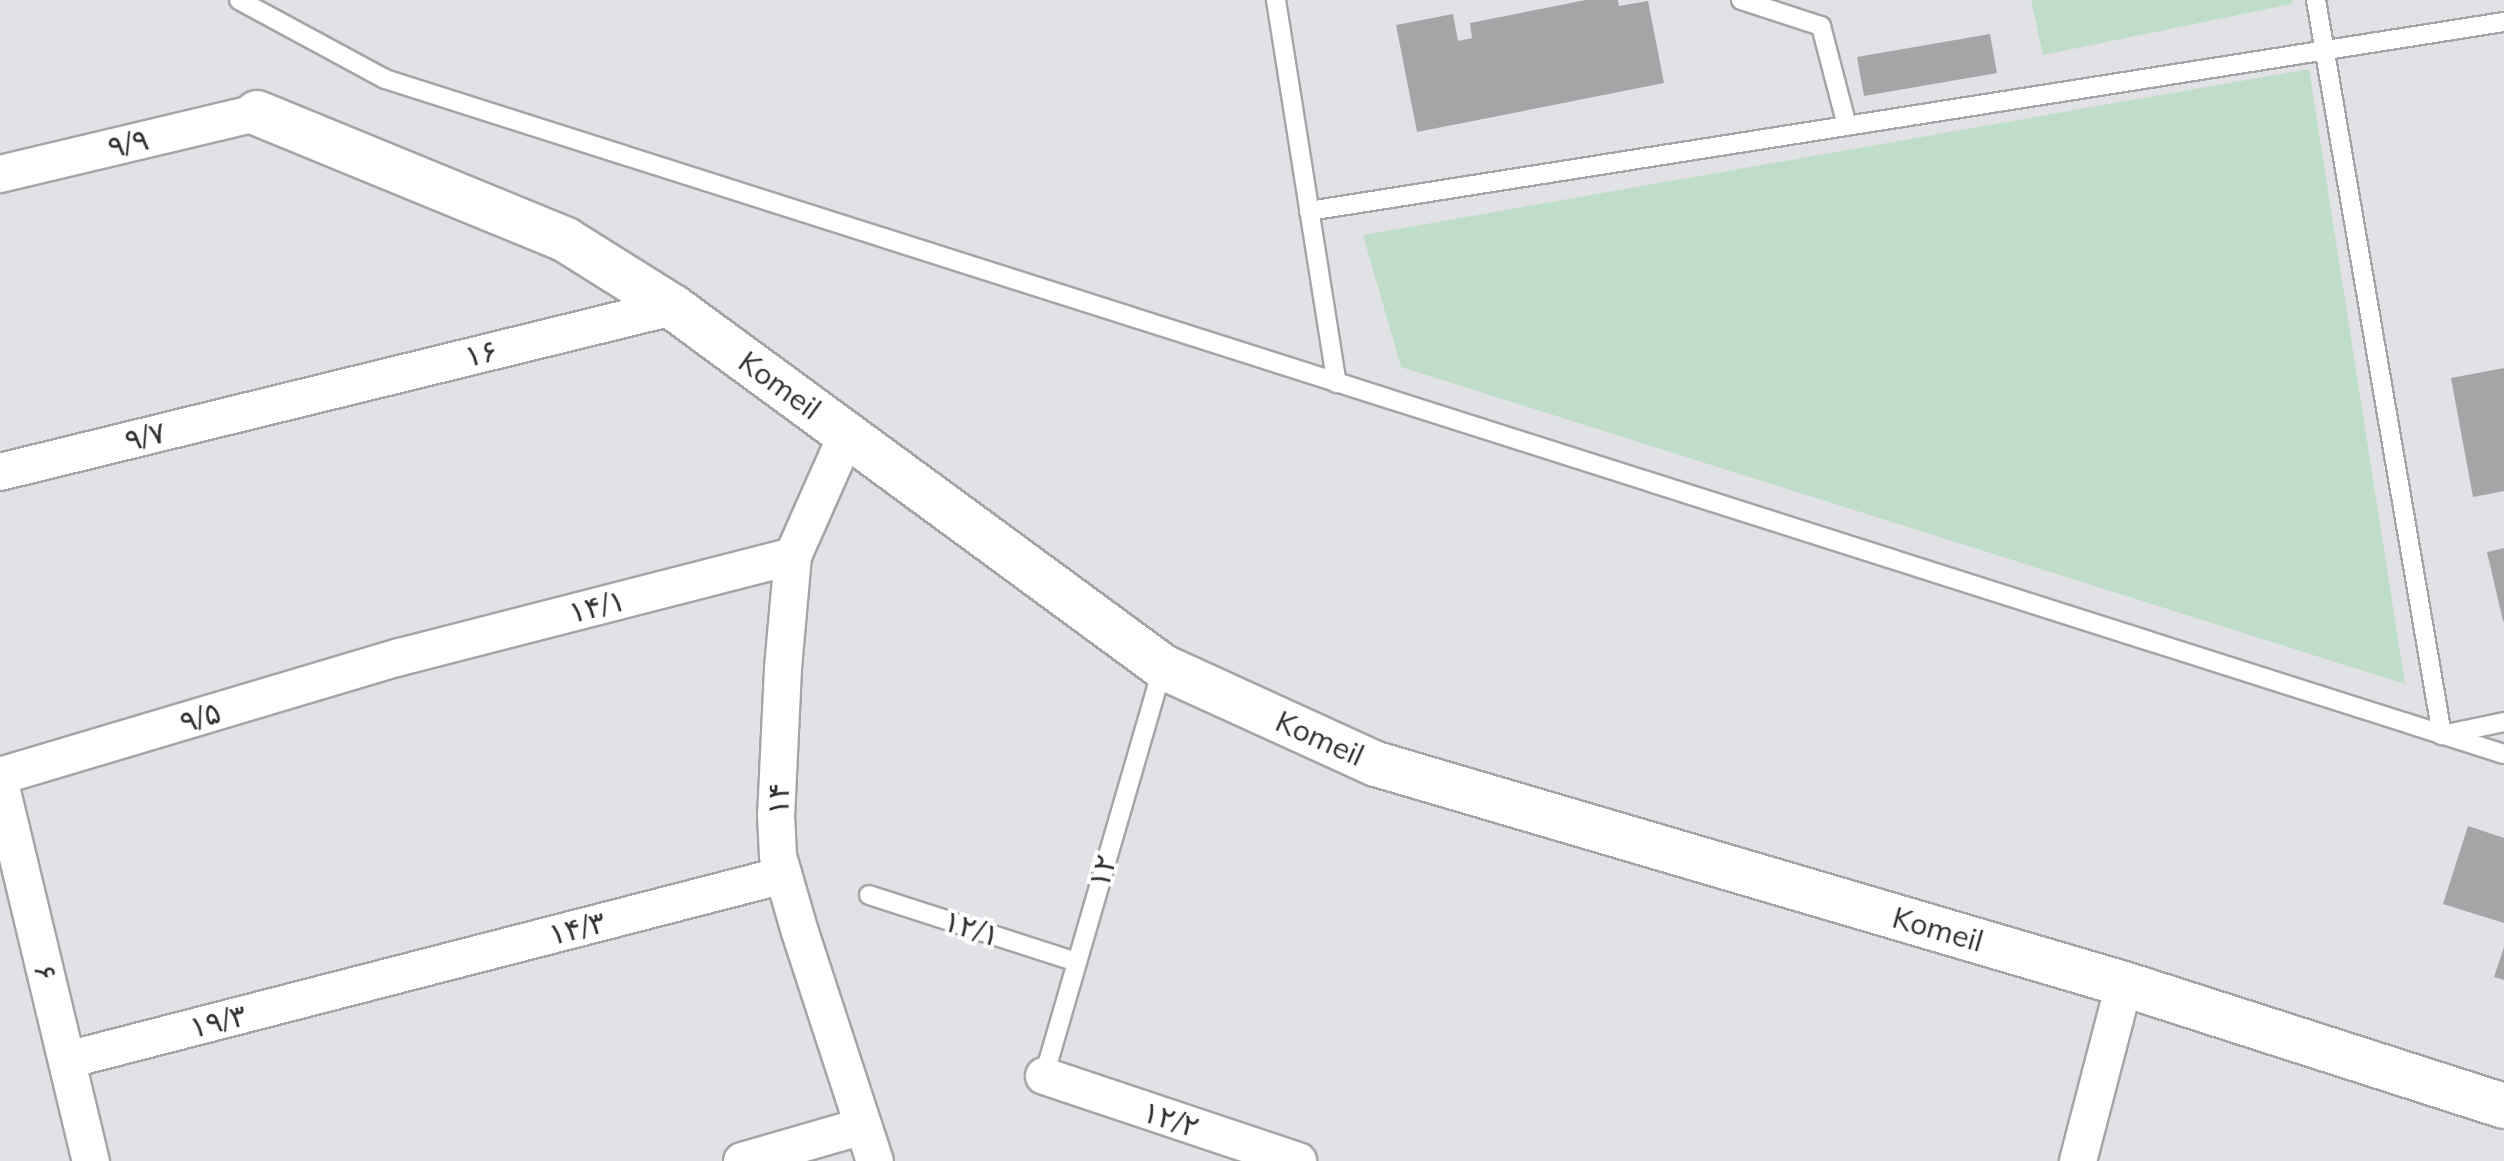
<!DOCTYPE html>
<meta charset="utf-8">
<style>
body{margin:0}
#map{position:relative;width:2504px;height:1161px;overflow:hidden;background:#e1e2e5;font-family:Mulish,sans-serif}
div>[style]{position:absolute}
.green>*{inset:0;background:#c0ddca}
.building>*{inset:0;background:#a5a5a8}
.roads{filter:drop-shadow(2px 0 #a4a5a7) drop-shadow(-2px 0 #a4a5a7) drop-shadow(0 2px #a4a5a7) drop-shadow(0 -2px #a4a5a7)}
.lane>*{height:18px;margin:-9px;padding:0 9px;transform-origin:9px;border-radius:9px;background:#fff}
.street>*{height:36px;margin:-18px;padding:0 18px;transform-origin:18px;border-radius:18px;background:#fff}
.secondary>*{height:44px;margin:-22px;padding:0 22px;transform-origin:22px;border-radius:22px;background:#fff}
span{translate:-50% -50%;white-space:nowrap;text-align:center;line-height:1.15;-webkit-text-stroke:8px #fff;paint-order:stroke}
.street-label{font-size:30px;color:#303031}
</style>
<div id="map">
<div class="green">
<div style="clip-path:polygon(2031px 0,2292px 0,2292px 4px,2043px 55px)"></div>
<div style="clip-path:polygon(2309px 69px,2405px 684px,1401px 367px,1363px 235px)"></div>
</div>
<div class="building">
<div style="clip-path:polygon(1586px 0,1618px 0,1619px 6px,1648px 1px,1664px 83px,1417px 132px,1396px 25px,1453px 14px,1458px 41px,1472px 38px,1470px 23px)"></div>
<div style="clip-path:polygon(1990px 34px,1997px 73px,1864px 96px,1857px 57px)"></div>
<div style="clip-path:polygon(2504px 368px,2504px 491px,2473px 497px,2451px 378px)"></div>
<div style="clip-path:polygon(2504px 548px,2504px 621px,2503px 621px,2487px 552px)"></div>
<div style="clip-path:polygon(2468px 826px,2504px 838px,2504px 923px,2443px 904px)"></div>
<div style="clip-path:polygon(2504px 947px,2504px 980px,2494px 977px)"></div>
</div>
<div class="roads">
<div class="lane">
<div style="left:239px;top:0;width:166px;rotate:28.4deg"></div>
<div style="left:385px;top:79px;width:2224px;rotate:17.67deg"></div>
<div style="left:1276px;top:0;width:388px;rotate:81deg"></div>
<div style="left:1741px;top:0;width:84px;rotate:18deg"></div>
<div style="left:1821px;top:26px;width:103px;rotate:75.4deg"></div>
<div style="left:2316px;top:0;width:746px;rotate:80.27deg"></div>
<div style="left:2442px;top:735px;width:63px;rotate:-11.8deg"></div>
<div style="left:1309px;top:211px;width:1210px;rotate:-8.99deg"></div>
<div style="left:869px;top:895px;width:218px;rotate:17.9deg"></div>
<div style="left:1044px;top:1076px;width:426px;rotate:-73.8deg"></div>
</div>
<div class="street">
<div style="left:0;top:174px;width:264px;rotate:-13.4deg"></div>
<div style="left:847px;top:434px;width:133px;rotate:113.9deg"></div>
<div style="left:793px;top:556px;width:113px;rotate:95.1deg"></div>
<div style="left:783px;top:669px;width:146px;rotate:92.7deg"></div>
<div style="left:776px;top:815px;width:41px;rotate:87.2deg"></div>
<div style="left:778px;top:856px;width:79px;rotate:73.9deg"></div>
<div style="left:800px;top:932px;width:241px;rotate:71.9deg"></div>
<div style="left:0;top:472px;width:693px;rotate:-13.78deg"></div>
<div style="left:0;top:776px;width:417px;rotate:-16.6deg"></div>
<div style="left:400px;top:657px;width:406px;rotate:-14.4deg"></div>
<div style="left:0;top:783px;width:389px;rotate:76.5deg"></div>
<div style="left:67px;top:1060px;width:740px;rotate:-14.47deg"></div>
<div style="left:1044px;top:1076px;width:268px;rotate:18.5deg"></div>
<div style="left:742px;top:1161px;width:126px;rotate:-16.1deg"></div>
<div style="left:2078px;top:1161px;width:183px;rotate:-75.4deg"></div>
</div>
<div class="secondary">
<div style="left:257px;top:113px;width:334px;rotate:22.3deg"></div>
<div style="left:566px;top:240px;width:126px;rotate:32.1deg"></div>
<div style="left:673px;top:307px;width:608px;rotate:36.3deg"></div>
<div style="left:1163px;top:667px;width:234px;rotate:24.5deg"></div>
<div style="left:1376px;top:764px;width:780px;rotate:16.39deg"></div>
<div style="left:2124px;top:984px;width:399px;rotate:17.8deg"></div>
</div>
</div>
<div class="street-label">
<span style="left:128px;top:143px;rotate:-13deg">۹/۹</span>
<span style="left:481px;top:353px;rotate:-14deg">۱۶</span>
<span style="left:780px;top:385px;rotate:36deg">Komeil</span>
<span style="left:145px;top:436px;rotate:-14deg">۹/۷</span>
<span style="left:597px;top:606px;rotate:-14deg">۱۴/۱</span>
<span style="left:200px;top:717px;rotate:-17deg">۹/۵</span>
<span style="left:1320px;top:738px;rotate:24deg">Komeil</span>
<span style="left:778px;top:799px;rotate:-89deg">۱۴</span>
<span style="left:1102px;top:871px;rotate:-74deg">۱۲</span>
<span style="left:577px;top:928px;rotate:-14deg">۱۴/۳</span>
<span style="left:972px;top:928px;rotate:18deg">۱۲/۱</span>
<span style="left:1938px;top:929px;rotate:16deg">Komeil</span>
<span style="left:46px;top:972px;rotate:76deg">۶</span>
<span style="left:218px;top:1021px;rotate:-14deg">۱۹/۳</span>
<span style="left:1171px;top:1119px;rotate:18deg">۱۲/۲</span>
</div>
</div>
